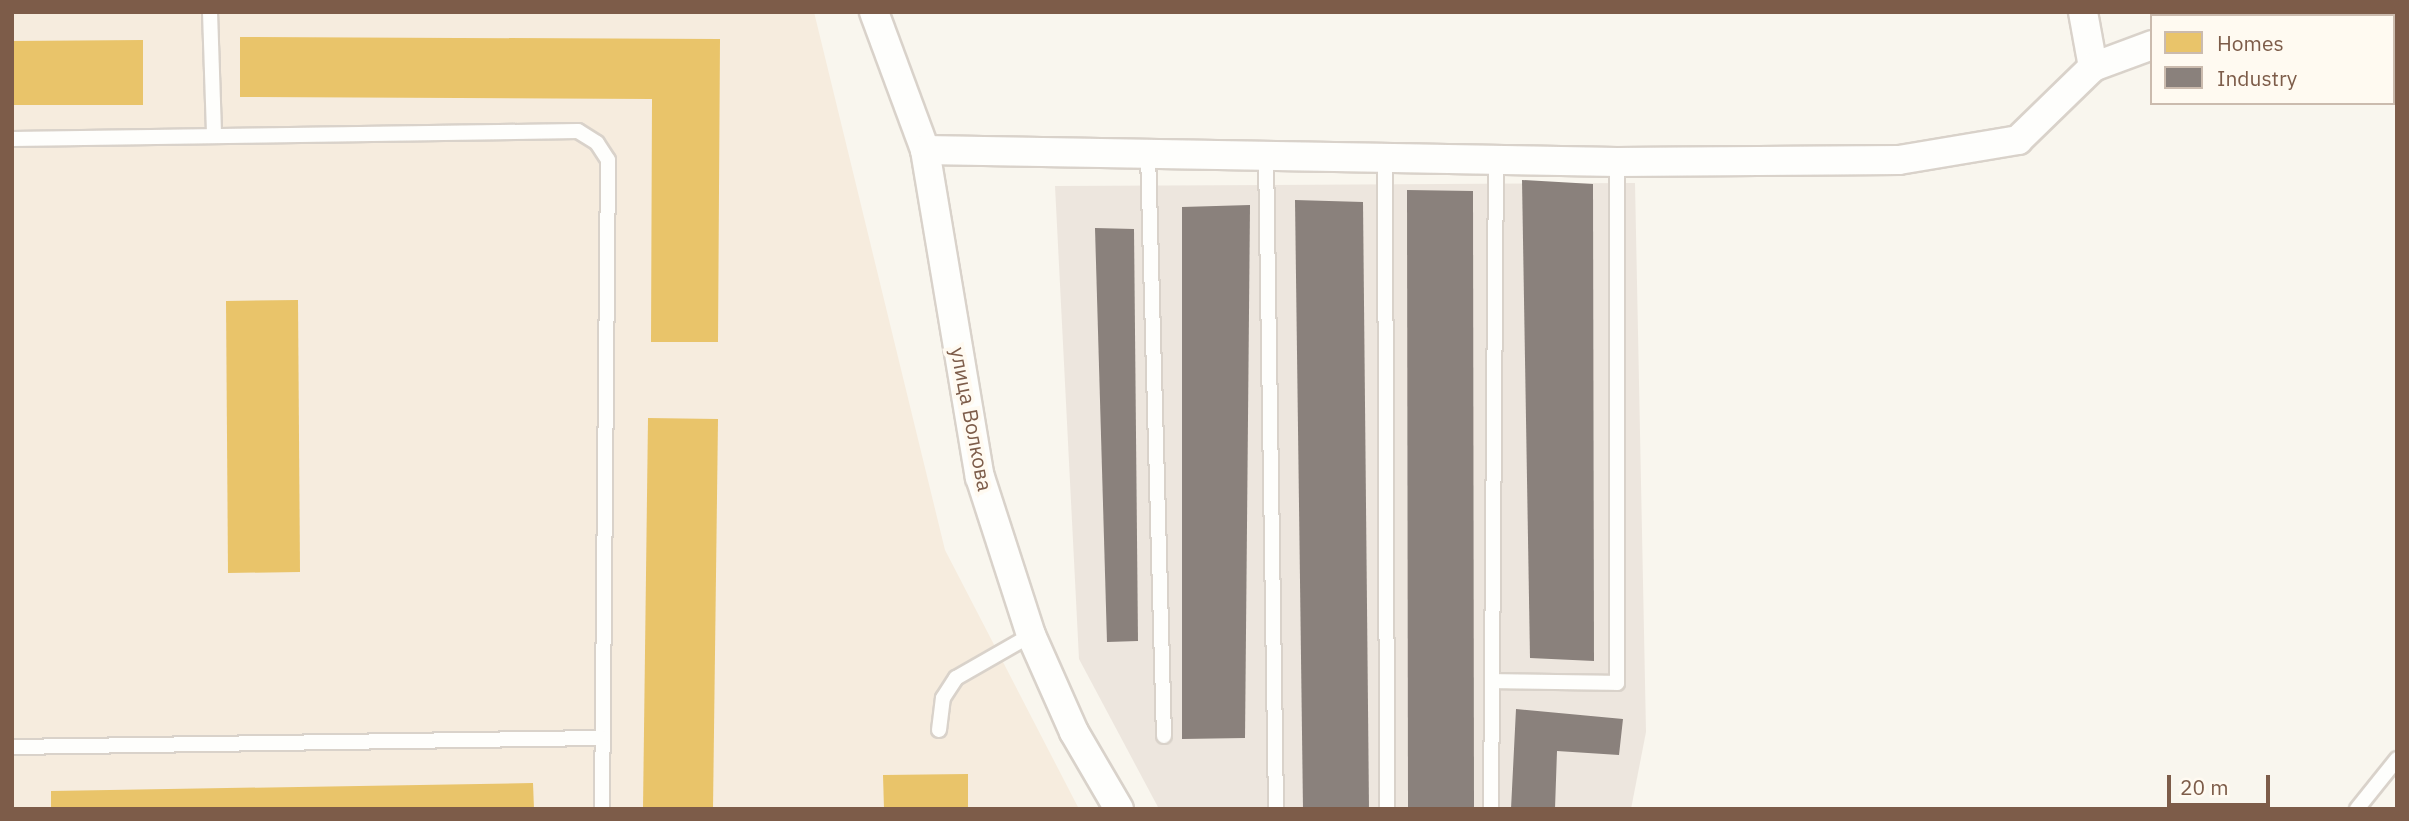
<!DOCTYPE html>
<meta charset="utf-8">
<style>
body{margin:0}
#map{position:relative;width:2409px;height:821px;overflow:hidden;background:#f9f6ee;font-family:"IBM Plex Sans",sans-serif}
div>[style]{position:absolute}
.residential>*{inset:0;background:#f6ecde}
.industrial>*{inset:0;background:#ede6de}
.homes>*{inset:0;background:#e9c46a}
.industry>*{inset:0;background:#8a817c}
.roads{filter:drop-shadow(2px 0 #d9d2ca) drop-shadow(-2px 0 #d9d2ca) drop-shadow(0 2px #d9d2ca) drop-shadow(0 -2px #d9d2ca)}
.lane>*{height:14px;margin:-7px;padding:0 7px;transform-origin:7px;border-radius:7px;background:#fefefc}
.street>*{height:28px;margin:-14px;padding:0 14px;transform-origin:14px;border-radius:14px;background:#fefefc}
span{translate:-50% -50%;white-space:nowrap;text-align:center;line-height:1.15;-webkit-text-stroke:7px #fffaf1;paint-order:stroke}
.street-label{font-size:21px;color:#7d5c49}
.frame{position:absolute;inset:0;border:14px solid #7d5c49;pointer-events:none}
.legend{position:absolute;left:2150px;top:14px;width:245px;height:91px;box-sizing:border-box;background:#fffaf1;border:2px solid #cbbbae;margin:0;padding:9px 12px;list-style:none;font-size:21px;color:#7d5c49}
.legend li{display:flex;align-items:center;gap:14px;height:35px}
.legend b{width:35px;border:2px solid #cbbbae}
.scale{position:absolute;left:2167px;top:775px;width:103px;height:32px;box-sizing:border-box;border:4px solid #7d5c49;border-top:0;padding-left:9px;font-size:21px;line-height:24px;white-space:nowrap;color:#7d5c49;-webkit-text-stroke:5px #fffaf1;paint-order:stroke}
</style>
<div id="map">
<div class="residential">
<div style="clip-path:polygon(12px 12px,814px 12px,945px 550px,1079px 809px,12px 809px)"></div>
</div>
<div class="industrial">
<div style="clip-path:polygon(1635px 183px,1646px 732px,1631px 809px,1159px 809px,1079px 659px,1055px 186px)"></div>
</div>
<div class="homes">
<div style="clip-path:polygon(240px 37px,720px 39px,718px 342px,651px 342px,652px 99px,240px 97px)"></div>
<div style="clip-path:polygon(143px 40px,143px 105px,12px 105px,12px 41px)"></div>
<div style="clip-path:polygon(298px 300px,300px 572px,228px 573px,226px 301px)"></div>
<div style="clip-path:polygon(648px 418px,718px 419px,713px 809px,643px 809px)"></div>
<div style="clip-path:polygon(968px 774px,968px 809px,884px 809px,883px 775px)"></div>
<div style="clip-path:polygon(533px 783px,534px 809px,51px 809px,51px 791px)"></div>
</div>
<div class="industry">
<div style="clip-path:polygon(1522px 180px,1593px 184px,1594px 661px,1530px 658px)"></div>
<div style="clip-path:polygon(1407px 190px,1473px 191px,1474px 809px,1408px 809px)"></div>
<div style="clip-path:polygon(1295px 200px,1363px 202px,1369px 809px,1303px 809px)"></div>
<div style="clip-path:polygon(1250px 205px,1245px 738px,1182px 739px,1182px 207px)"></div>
<div style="clip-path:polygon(1095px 228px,1134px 229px,1138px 641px,1107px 642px)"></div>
<div style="clip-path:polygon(1516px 709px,1623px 719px,1619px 755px,1557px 751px,1555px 809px,1511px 809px)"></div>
</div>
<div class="roads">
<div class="lane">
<div style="left:210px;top:12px;width:123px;rotate:88.1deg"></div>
<div style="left:12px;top:139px;width:566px;rotate:-0.81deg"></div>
<div style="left:578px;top:131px;width:22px;rotate:32deg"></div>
<div style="left:597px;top:143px;width:20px;rotate:57deg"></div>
<div style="left:608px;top:160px;width:649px;rotate:90.53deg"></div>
<div style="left:1148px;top:153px;width:583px;rotate:88.43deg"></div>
<div style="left:1266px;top:156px;width:653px;rotate:89.12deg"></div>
<div style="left:1385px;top:158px;width:651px;rotate:89.82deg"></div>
<div style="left:1494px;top:681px;width:123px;rotate:0.9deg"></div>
<div style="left:1617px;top:683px;width:521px;rotate:-90deg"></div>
<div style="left:939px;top:730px;width:32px;rotate:-83deg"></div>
<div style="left:943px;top:698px;width:24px;rotate:-57deg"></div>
<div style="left:956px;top:678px;width:86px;rotate:-29.8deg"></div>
<div style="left:12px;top:747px;width:589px;rotate:-0.88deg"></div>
<div style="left:1491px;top:809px;width:649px;rotate:-89.56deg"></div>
<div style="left:2357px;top:809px;width:64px;rotate:-51.3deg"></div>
</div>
<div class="street">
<div style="left:874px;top:12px;width:147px;rotate:69.7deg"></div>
<div style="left:925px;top:150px;width:332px;rotate:80.5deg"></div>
<div style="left:980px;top:477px;width:166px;rotate:72.1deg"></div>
<div style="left:1031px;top:635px;width:106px;rotate:66.1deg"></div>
<div style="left:1074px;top:732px;width:89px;rotate:59.7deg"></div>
<div style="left:2083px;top:12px;width:56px;rotate:79.7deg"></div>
<div style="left:2246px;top:16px;width:16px;rotate:-15deg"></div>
<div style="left:925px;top:150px;width:692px;rotate:0.99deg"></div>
<div style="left:1617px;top:162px;width:282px;rotate:-0.4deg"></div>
<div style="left:1899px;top:160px;width:121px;rotate:-9.5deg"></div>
<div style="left:2018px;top:140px;width:105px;rotate:-44.2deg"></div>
<div style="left:2093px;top:67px;width:63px;rotate:-20.4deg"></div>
</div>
</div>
<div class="street-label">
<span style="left:972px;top:419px;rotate:79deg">улица Волкова</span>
</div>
<div class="frame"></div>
<ul class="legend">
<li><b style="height:19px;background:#e9c46a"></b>Homes</li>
<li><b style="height:19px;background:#8a817c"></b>Industry</li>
</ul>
<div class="scale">20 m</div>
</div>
